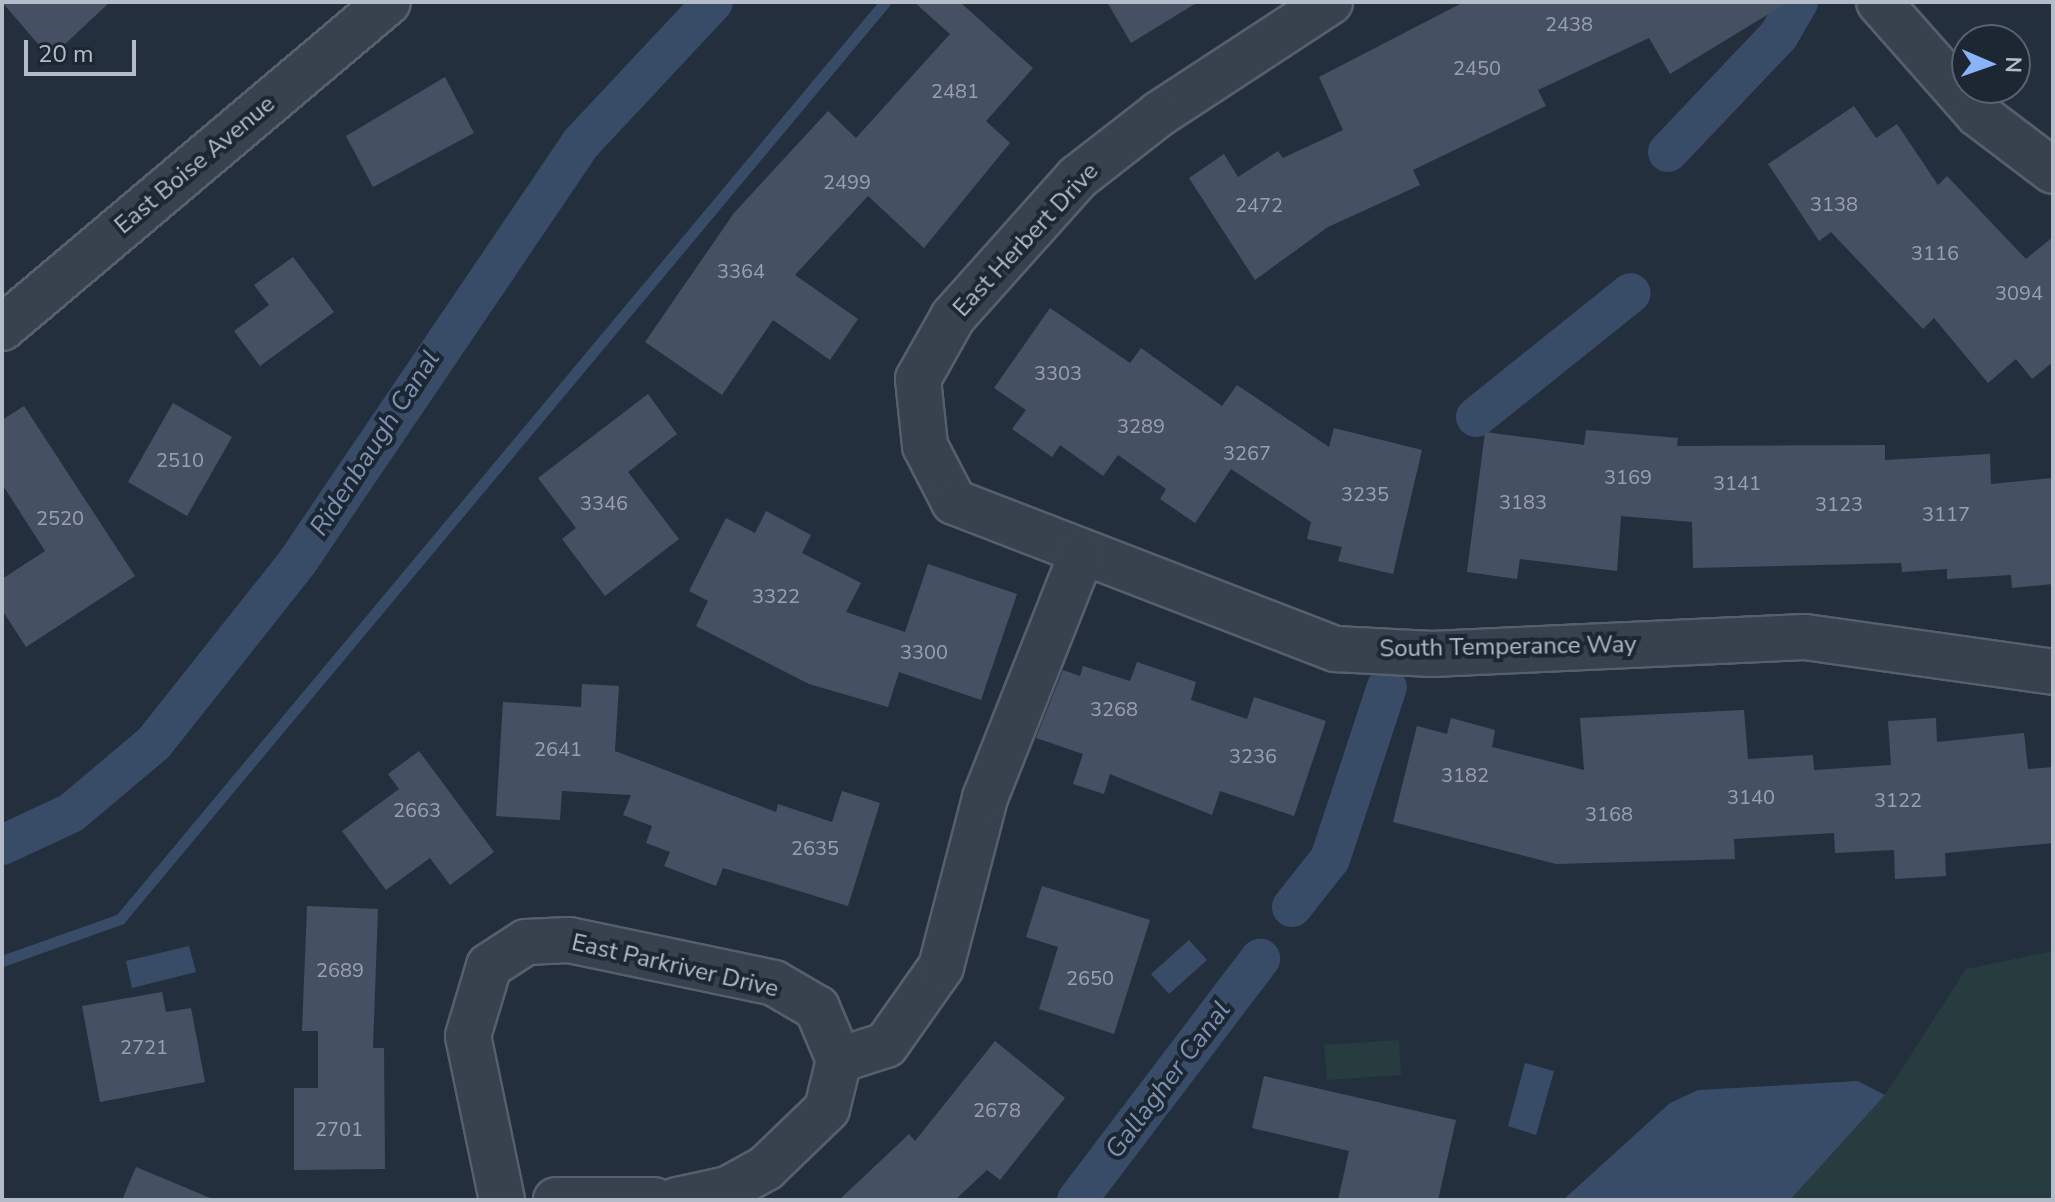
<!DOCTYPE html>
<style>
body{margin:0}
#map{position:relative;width:2055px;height:1202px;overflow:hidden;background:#242f3e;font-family:"Nunito Sans",sans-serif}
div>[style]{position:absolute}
.green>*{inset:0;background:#263c3f}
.water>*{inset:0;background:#394c67}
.stream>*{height:11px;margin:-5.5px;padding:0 5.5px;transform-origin:5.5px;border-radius:5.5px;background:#394c67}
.canal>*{height:40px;margin:-20px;padding:0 20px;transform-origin:20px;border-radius:20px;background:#394c67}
.building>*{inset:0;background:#455162}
.roads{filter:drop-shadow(2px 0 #565f6c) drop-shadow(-2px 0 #565f6c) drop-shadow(0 2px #565f6c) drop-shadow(0 -2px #565f6c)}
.minor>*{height:44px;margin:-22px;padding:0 22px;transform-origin:22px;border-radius:22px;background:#38414e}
span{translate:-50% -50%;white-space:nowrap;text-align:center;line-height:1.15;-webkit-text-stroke:8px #1d2633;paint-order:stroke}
.number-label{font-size:20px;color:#98a1af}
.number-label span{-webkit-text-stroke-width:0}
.street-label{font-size:24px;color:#b4bcc9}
.water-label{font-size:26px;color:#7c92b1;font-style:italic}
.frame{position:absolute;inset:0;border:4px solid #b4bcc9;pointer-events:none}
.north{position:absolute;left:1951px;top:24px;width:80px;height:80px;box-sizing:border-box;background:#1d2633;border:2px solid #59626f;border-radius:50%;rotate:92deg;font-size:22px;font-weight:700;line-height:32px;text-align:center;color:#b4bcc9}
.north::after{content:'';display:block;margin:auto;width:28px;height:36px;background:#8ab4f8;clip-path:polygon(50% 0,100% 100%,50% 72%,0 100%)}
.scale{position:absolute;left:24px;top:40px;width:112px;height:36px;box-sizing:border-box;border:4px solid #b4bcc9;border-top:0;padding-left:10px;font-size:24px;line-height:28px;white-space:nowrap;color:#b4bcc9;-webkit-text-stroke:6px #1d2633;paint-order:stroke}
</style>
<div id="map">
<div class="green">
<div style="clip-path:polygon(2053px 951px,2053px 1200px,1790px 1200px,1885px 1095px,1966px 969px)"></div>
<div style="clip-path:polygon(1399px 1040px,1401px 1075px,1327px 1080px,1324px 1045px)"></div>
</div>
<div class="water">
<div style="clip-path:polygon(1189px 940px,1207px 960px,1169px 994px,1151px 974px)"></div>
<div style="clip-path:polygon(189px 946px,196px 972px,132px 988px,126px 961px)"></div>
<div style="clip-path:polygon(1525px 1063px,1554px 1071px,1536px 1135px,1508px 1126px)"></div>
<div style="clip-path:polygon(1858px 1081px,1885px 1095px,1790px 1200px,1563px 1200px,1670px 1103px,1698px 1090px)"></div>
</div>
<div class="stream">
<div style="left:2px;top:961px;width:125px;rotate:-19.6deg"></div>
<div style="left:120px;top:919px;width:1194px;rotate:-50.16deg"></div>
</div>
<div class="canal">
<div style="left:1668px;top:152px;width:161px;rotate:-46.5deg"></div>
<div style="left:1779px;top:35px;width:38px;rotate:-60deg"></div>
<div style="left:1476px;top:417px;width:198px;rotate:-38.7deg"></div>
<div style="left:2px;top:845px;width:76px;rotate:-24.9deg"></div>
<div style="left:71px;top:813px;width:109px;rotate:-40.1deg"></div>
<div style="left:154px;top:743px;width:232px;rotate:-51.6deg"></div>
<div style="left:298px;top:561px;width:505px;rotate:-55.9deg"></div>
<div style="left:581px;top:143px;width:193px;rotate:-46.9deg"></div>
<div style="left:1292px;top:907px;width:61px;rotate:-51.6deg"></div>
<div style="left:1330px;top:859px;width:181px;rotate:-71.7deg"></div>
<div style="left:1077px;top:1200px;width:303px;rotate:-52.8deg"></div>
</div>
<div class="building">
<div style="clip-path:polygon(2px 2px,110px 2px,50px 58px)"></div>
<div style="clip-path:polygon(914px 2px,960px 2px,1033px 68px,986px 121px,1010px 143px,924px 248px,868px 196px,795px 275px,858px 319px,830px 360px,773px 320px,722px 395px,645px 342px,734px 213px,828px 111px,856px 138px,950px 34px)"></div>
<div style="clip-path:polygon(1107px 2px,1198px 2px,1131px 43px)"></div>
<div style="clip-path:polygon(1464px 2px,1788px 2px,1670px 74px,1649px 38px,1538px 90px,1546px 106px,1413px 170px,1420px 185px,1328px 227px,1255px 280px,1189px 178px,1224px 154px,1238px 177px,1278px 151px,1283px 158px,1343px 130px,1319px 77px)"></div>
<div style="clip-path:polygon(445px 77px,474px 133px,373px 187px,346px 136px)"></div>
<div style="clip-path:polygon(1854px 106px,1876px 138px,1897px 124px,1938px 185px,1947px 176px,2026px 259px,2053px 237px,2053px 362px,2032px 379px,2016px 359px,1988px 383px,1934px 318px,1923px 329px,1831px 232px,1819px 241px,1768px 164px)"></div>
<div style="clip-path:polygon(293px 257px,334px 312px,260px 366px,234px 331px,269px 305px,254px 285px)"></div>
<div style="clip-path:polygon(1050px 308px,1130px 363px,1141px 348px,1222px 406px,1237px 385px,1329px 447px,1334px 428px,1422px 450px,1393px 574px,1338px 561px,1342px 547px,1307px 539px,1311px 522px,1231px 469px,1195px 523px,1160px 499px,1166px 489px,1118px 455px,1103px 476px,1060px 445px,1052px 457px,1012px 429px,1026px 410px,994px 388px)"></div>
<div style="clip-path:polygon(648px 394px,677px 434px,628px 472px,679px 539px,605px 596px,562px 539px,576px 528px,538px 478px)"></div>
<div style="clip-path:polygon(173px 403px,232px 437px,187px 516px,128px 482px)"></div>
<div style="clip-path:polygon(24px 406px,135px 576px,26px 647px,2px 610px,2px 579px,45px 551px,2px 484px,2px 420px)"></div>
<div style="clip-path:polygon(1586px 430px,1678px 438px,1677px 446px,1885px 445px,1885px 460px,1990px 454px,1991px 484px,2053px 478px,2053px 584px,2012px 588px,2011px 575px,1947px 579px,1947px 569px,1902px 572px,1901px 563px,1693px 568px,1692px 522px,1621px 516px,1617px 571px,1520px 559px,1517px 579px,1467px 572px,1485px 432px,1584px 445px)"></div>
<div style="clip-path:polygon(766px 511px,811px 535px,802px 553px,861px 583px,846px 612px,905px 632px,928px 564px,1017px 594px,981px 700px,899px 672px,888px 707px,809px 684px,696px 626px,708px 601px,689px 591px,726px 518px,755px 533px)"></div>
<div style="clip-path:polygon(1137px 662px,1196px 682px,1191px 700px,1247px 719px,1254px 697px,1326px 721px,1294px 816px,1220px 791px,1212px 815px,1110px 774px,1104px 794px,1073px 784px,1083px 754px,1036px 738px,1063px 670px,1080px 676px,1083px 666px,1130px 681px)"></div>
<div style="clip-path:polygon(582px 684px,619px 686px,615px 751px,776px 812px,778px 804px,832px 822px,842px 791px,880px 803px,848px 906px,723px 868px,716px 886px,664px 866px,670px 852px,646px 843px,652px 826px,623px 815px,631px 795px,562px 791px,560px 820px,496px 816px,503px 702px,581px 707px)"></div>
<div style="clip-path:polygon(1744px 710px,1748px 759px,1813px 755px,1814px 770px,1891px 765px,1888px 721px,1936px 718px,1937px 742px,2024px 733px,2028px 769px,2053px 767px,2053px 843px,1945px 853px,1946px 876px,1895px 879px,1894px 850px,1835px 853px,1834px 833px,1734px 839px,1735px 859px,1556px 864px,1393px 822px,1417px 726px,1447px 734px,1451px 718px,1495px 730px,1492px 747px,1584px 770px,1580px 718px)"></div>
<div style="clip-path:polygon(419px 751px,494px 852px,450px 885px,430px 858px,386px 890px,342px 831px,399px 789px,388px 774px)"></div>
<div style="clip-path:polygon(1042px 886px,1150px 920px,1114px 1034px,1039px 1009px,1058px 947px,1026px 937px)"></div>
<div style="clip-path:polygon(307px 906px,378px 909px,373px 1048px,384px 1048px,385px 1169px,294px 1170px,294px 1088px,318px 1088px,318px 1031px,302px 1031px)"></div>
<div style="clip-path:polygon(162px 992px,166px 1012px,191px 1008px,205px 1082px,100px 1102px,82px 1006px)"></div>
<div style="clip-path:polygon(995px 1041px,1065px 1098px,1000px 1180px,987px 1170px,955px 1200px,839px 1200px,909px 1134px,915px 1141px)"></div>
<div style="clip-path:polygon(1264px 1076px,1456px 1120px,1438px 1200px,1338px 1200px,1349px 1151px,1252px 1128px)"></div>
<div style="clip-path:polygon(136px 1167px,215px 1200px,122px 1200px)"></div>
</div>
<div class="roads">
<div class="minor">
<div style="left:1330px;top:2px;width:204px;rotate:146.8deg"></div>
<div style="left:1159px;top:114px;width:103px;rotate:142.1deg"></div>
<div style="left:1078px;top:177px;width:188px;rotate:131.8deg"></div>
<div style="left:953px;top:317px;width:71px;rotate:119.4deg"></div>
<div style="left:918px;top:379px;width:67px;rotate:84deg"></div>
<div style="left:925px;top:446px;width:63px;rotate:62.6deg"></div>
<div style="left:954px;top:502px;width:408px;rotate:21.1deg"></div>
<div style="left:1335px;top:649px;width:97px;rotate:3deg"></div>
<div style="left:1432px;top:654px;width:373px;rotate:-2.6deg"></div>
<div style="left:1805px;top:637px;width:250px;rotate:8deg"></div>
<div style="left:1879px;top:2px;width:149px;rotate:48.5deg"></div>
<div style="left:1978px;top:114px;width:94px;rotate:37.2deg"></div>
<div style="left:2px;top:328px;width:505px;rotate:-40.18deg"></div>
<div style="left:839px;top:1060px;width:49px;rotate:-17.7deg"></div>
<div style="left:886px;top:1045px;width:95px;rotate:-54.8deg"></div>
<div style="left:941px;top:967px;width:175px;rotate:-75.4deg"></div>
<div style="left:985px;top:798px;width:260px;rotate:-68.4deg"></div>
<div style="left:502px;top:1200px;width:167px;rotate:-101.7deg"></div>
<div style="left:468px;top:1036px;width:73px;rotate:-73.3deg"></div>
<div style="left:489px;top:966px;width:44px;rotate:-33deg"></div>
<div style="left:526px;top:942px;width:43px;rotate:-2.7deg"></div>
<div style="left:569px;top:940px;width:209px;rotate:11.8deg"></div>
<div style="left:774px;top:983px;width:50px;rotate:30.2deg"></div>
<div style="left:817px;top:1008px;width:56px;rotate:67.1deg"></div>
<div style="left:839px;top:1060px;width:50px;rotate:103.8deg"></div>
<div style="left:827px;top:1109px;width:85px;rotate:136deg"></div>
<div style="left:766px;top:1168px;width:43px;rotate:151.1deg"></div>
<div style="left:728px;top:1189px;width:52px;rotate:167.8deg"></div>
<div style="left:556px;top:1200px;width:98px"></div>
</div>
</div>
<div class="number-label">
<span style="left:1569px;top:24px">2438</span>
<span style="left:1477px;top:68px">2450</span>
<span style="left:955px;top:91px">2481</span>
<span style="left:847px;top:182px">2499</span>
<span style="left:1834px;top:204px">3138</span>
<span style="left:1259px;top:205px">2472</span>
<span style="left:1935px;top:253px">3116</span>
<span style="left:741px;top:271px">3364</span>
<span style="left:2019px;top:293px">3094</span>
<span style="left:1058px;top:373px">3303</span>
<span style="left:1141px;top:426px">3289</span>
<span style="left:1247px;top:453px">3267</span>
<span style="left:180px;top:460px">2510</span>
<span style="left:1628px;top:477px">3169</span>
<span style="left:1737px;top:483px">3141</span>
<span style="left:1365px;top:494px">3235</span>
<span style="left:1523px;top:502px">3183</span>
<span style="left:604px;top:503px">3346</span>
<span style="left:1839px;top:504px">3123</span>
<span style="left:1946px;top:514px">3117</span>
<span style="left:60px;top:518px">2520</span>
<span style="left:776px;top:596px">3322</span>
<span style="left:924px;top:652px">3300</span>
<span style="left:1114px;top:709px">3268</span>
<span style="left:558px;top:749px">2641</span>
<span style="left:1253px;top:756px">3236</span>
<span style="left:1465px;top:775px">3182</span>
<span style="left:1751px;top:797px">3140</span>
<span style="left:1898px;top:800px">3122</span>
<span style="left:417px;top:810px">2663</span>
<span style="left:1609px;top:814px">3168</span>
<span style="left:815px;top:848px">2635</span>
<span style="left:340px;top:970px">2689</span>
<span style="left:1090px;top:978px">2650</span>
<span style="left:144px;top:1047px">2721</span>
<span style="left:997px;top:1110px">2678</span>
<span style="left:339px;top:1129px">2701</span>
</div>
<div class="street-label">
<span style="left:195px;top:165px;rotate:-40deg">East Boise Avenue</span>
<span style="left:1026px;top:240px;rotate:-47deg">East Herbert Drive</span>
<span style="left:1508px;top:647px;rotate:-1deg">South Temperance Way</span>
<span style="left:675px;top:966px;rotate:13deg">East Parkriver Drive</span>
</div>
<div class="water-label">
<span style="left:375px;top:443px;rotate:-57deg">Ridenbaugh Canal</span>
<span style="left:1168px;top:1080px;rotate:-53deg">Gallagher Canal</span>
</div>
<div class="frame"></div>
<div class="north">N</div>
<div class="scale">20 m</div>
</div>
